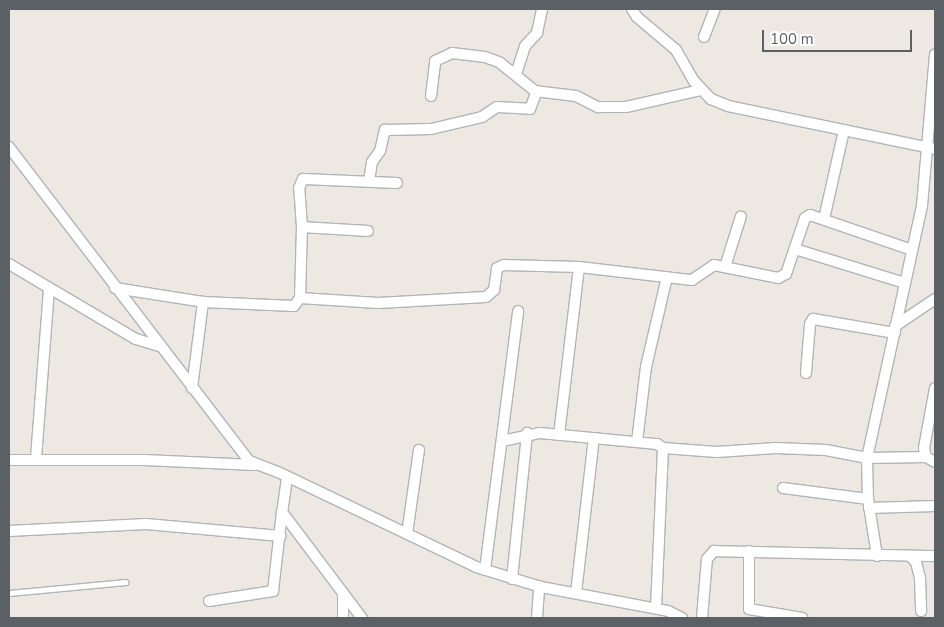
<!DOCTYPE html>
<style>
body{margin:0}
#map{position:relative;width:944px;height:627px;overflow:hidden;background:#eee8e2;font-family:"Nunito Sans",sans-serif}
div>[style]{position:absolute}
.roads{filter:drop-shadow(1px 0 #b0b5b8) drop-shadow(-1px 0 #b0b5b8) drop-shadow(0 1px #b0b5b8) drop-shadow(0 -1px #b0b5b8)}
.lane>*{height:5px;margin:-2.5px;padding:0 2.5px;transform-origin:2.5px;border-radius:2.5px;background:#fff}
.street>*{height:10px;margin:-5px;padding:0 5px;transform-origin:5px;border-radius:5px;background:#fff}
span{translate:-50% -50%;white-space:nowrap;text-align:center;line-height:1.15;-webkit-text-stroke:5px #fff;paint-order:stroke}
.frame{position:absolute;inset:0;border:10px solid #5a6063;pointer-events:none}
.scale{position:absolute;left:762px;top:30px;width:150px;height:22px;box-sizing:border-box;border:2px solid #5a6063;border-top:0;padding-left:6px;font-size:15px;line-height:18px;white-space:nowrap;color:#5a6063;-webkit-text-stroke:4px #fff;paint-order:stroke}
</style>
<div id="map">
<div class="roads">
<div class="lane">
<div style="left:9px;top:593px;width:117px;rotate:-5.4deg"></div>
</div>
<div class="street">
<div style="left:632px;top:9px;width:9px;rotate:58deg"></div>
<div style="left:637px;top:17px;width:51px;rotate:40.2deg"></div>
<div style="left:676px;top:50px;width:36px;rotate:60deg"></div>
<div style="left:694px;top:81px;width:25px;rotate:47deg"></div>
<div style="left:711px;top:99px;width:18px;rotate:22deg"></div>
<div style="left:728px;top:106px;width:211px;rotate:11.7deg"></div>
<div style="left:704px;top:37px;width:30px;rotate:-69deg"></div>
<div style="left:516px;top:74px;width:29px;rotate:-72deg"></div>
<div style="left:525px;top:46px;width:18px;rotate:-47deg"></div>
<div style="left:537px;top:33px;width:25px;rotate:-78deg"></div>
<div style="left:431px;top:96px;width:35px;rotate:-83deg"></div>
<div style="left:435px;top:61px;width:19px;rotate:-25deg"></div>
<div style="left:452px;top:53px;width:33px;rotate:7deg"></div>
<div style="left:485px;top:57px;width:15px;rotate:20deg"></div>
<div style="left:499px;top:62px;width:46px;rotate:38.9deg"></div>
<div style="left:535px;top:91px;width:41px;rotate:7deg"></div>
<div style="left:576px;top:96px;width:25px;rotate:27deg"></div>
<div style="left:598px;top:107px;width:28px"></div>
<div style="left:626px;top:107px;width:77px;rotate:-12.8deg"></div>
<div style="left:9px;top:147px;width:395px;rotate:52.6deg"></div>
<div style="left:249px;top:461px;width:31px;rotate:21deg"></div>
<div style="left:278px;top:472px;width:220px;rotate:25.6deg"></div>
<div style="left:476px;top:567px;width:68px;rotate:17.1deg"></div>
<div style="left:541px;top:587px;width:129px;rotate:10.7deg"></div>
<div style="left:668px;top:611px;width:16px;rotate:27deg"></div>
<div style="left:369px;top:181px;width:19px;rotate:-81deg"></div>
<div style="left:372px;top:162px;width:14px;rotate:-54deg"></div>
<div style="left:380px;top:151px;width:22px;rotate:-77deg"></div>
<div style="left:385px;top:130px;width:46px;rotate:-1.2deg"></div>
<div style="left:431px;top:129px;width:52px;rotate:-13.2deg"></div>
<div style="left:482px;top:117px;width:18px;rotate:-34deg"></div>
<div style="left:497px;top:107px;width:33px;rotate:3deg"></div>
<div style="left:530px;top:109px;width:19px;rotate:-69deg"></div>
<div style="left:824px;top:219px;width:91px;rotate:-77.3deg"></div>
<div style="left:302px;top:227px;width:66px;rotate:3.5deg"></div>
<div style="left:795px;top:249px;width:115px;rotate:17.2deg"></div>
<div style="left:9px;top:264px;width:147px;rotate:30.6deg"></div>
<div style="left:136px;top:339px;width:24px;rotate:17deg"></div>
<div style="left:725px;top:267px;width:53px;rotate:-72.6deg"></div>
<div style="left:115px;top:288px;width:89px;rotate:9deg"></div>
<div style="left:203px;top:302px;width:91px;rotate:2.5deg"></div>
<div style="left:294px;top:306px;width:10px;rotate:-53deg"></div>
<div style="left:300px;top:298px;width:71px;rotate:-88.4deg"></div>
<div style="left:302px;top:227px;width:39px;rotate:-94deg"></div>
<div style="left:299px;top:188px;width:10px;rotate:-66deg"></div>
<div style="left:303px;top:179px;width:94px;rotate:2.4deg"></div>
<div style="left:300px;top:298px;width:78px;rotate:3.7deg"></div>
<div style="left:378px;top:303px;width:108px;rotate:-3.2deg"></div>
<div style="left:486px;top:297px;width:11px;rotate:-41deg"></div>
<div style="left:494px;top:290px;width:22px;rotate:-82deg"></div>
<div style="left:497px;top:268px;width:8px;rotate:-23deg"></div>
<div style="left:504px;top:265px;width:75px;rotate:1.5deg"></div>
<div style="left:579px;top:267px;width:114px;rotate:6.6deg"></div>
<div style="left:692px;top:280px;width:27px;rotate:-34deg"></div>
<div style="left:714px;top:265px;width:65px;rotate:11.5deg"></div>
<div style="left:778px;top:278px;width:9px;rotate:-27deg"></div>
<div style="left:786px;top:274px;width:59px;rotate:-71.3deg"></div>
<div style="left:805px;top:218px;width:6px;rotate:-31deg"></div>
<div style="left:810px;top:215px;width:108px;rotate:18.9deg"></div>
<div style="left:895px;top:326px;width:48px;rotate:-34deg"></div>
<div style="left:806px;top:373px;width:49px;rotate:-85.3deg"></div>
<div style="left:810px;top:324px;width:6px;rotate:-59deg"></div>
<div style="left:813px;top:319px;width:83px;rotate:9.7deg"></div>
<div style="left:192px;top:388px;width:87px;rotate:-82.7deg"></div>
<div style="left:935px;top:388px;width:61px;rotate:100.4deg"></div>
<div style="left:924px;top:448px;width:9px;rotate:77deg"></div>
<div style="left:926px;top:457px;width:10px;rotate:29deg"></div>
<div style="left:559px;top:435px;width:169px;rotate:-83.2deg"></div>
<div style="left:502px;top:441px;width:39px;rotate:-12deg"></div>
<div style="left:540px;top:433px;width:118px;rotate:5.4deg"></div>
<div style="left:657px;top:444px;width:7px;rotate:34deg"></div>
<div style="left:663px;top:448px;width:160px;rotate:92.5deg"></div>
<div style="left:637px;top:442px;width:76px;rotate:-83.2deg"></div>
<div style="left:646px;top:367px;width:92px;rotate:-76.9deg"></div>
<div style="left:663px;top:448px;width:54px;rotate:4.2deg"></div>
<div style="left:717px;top:452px;width:59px;rotate:-3.9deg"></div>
<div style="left:776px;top:448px;width:50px;rotate:2.3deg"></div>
<div style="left:826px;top:450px;width:42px;rotate:11deg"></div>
<div style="left:867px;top:458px;width:258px;rotate:-77.7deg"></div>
<div style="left:922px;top:206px;width:152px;rotate:-85.1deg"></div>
<div style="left:36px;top:458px;width:170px;rotate:-85.6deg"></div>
<div style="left:9px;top:460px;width:135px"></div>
<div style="left:144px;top:460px;width:111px;rotate:2.6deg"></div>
<div style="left:287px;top:478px;width:34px;rotate:98deg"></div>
<div style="left:282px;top:512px;width:133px;rotate:53deg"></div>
<div style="left:783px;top:488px;width:86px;rotate:7.4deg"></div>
<div style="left:869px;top:508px;width:66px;rotate:-1.7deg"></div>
<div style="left:9px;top:531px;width:137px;rotate:-2.9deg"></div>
<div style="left:146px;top:524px;width:135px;rotate:5.1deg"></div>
<div style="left:407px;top:534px;width:85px;rotate:-81.9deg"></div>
<div style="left:749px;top:551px;width:58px;rotate:90deg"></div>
<div style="left:749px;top:609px;width:54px;rotate:9.6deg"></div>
<div style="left:877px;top:556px;width:58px;rotate:-99deg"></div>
<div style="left:868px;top:499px;width:41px;rotate:-91.4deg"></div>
<div style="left:867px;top:458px;width:59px;rotate:-1deg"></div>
<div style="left:910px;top:556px;width:8px;rotate:45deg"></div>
<div style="left:916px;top:562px;width:16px;rotate:76deg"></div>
<div style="left:920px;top:578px;width:33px;rotate:88deg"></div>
<div style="left:485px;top:570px;width:261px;rotate:-82.7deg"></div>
<div style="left:512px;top:579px;width:147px;rotate:-84.1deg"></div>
<div style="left:576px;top:593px;width:156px;rotate:-83.4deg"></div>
<div style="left:209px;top:601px;width:65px;rotate:-8.9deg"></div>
<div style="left:273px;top:591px;width:80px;rotate:-83.5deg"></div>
<div style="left:343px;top:618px;width:25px;rotate:-90deg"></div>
<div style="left:537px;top:618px;width:32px;rotate:-86deg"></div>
<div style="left:702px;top:618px;width:59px;rotate:-85.2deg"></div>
<div style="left:707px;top:559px;width:11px;rotate:-49deg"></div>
<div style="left:714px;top:551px;width:221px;rotate:1.3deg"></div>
</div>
</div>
<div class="frame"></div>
<div class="scale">100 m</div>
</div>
